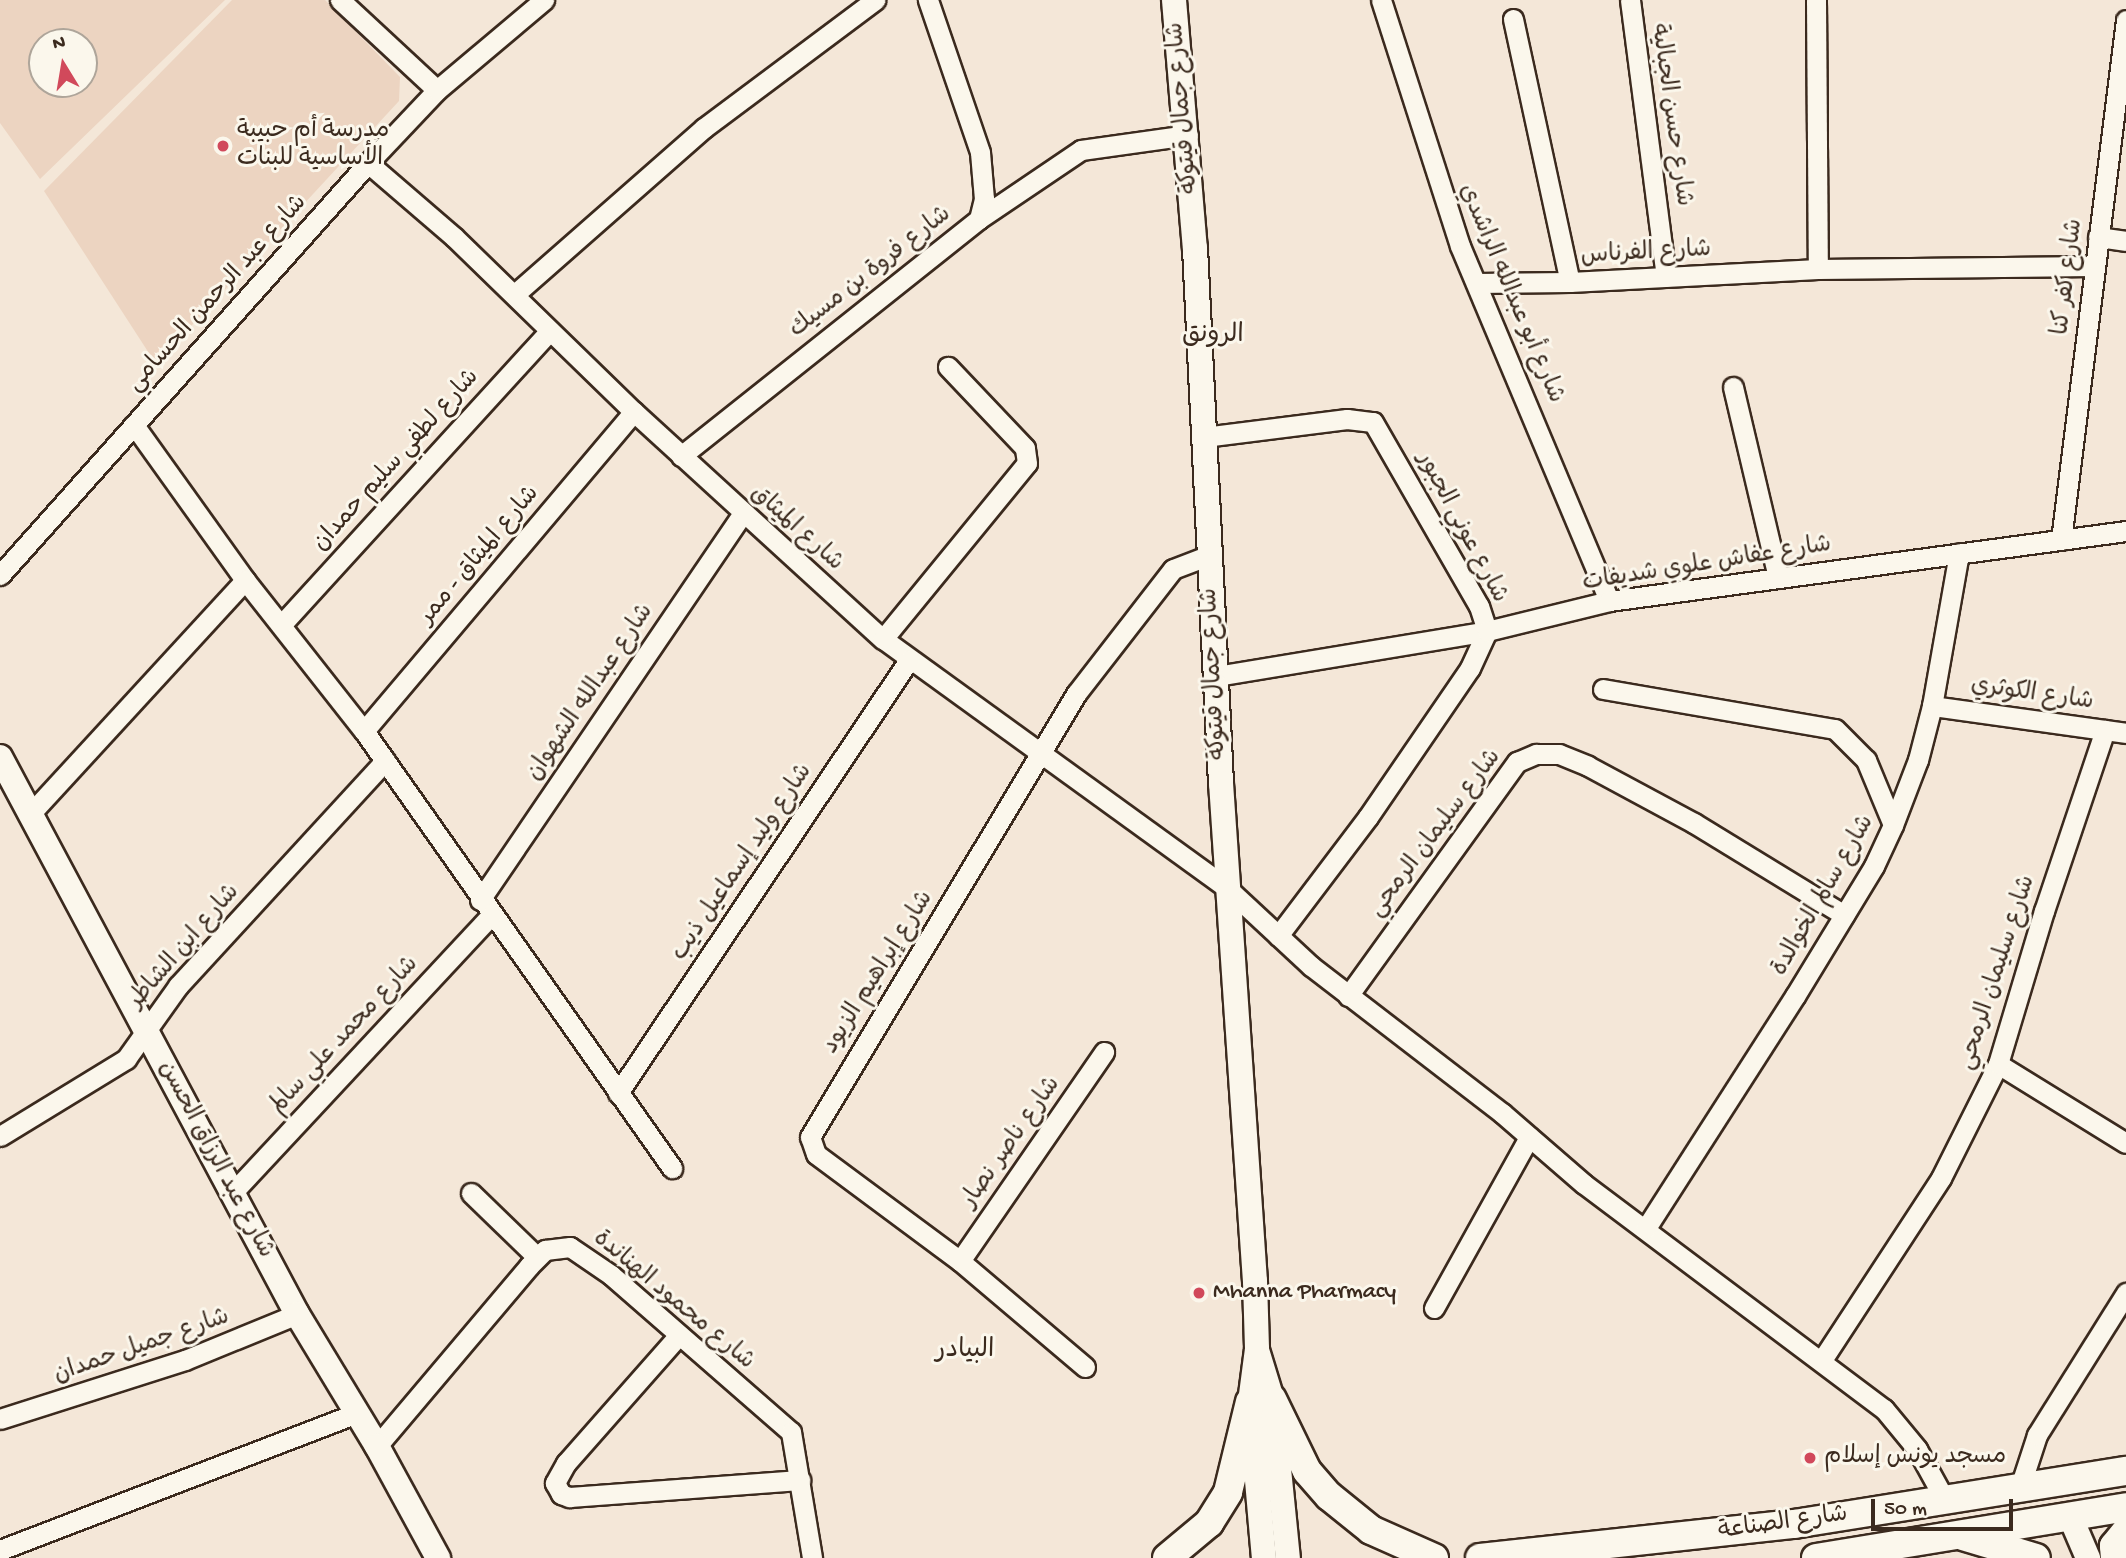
<!DOCTYPE html>
<meta charset="utf-8">
<style>
body{margin:0}
#map{position:relative;width:2126px;height:1558px;overflow:hidden;background:#f4e7d8;font-family:"Gochi Hand","Playpen Sans Arabic",sans-serif}
div>[style]{position:absolute}
.built>*{inset:0;background:#ecd4c1}
.roads{filter:drop-shadow(2px 0 #3b2a1e) drop-shadow(-2px 0 #3b2a1e) drop-shadow(0 2px #3b2a1e) drop-shadow(0 -2px #3b2a1e)}
.minor>*{height:19px;margin:-9.5px;padding:0 9.5px;transform-origin:9.5px;border-radius:9.5px;background:#fbf7ec}
.tertiary>*{height:24px;margin:-12px;padding:0 12px;transform-origin:12px;border-radius:12px;background:#fbf7ec}
.secondary>*{height:28px;margin:-14px;padding:0 14px;transform-origin:14px;border-radius:14px;background:#fbf7ec}
.dots>*{width:19px;height:19px;translate:-50% -50%;box-sizing:border-box;border:4px solid #fbf7ec;border-radius:50%}
span{translate:-50% -50%;white-space:nowrap;text-align:center;line-height:1.15;-webkit-text-stroke:6px #fbf7ec;paint-order:stroke}
.street-label{font-size:24px;color:#3b2a1e}
.poi-label{font-size:24px;color:#3b2a1e}
.left{translate:0 -50%;text-align:left}
.neighbourhood-label{font-size:26px;color:#3b2a1e}
.north{position:absolute;left:28px;top:28px;width:70px;height:70px;box-sizing:border-box;background:#fbf7ec;border:2px solid #aea59a;border-radius:50%;rotate:349deg;font-size:19px;font-weight:700;line-height:28px;text-align:center;color:#3b2a1e}
.north::after{content:'';display:block;margin:auto;width:24px;height:32px;background:#d1495b;clip-path:polygon(50% 0,100% 100%,50% 72%,0 100%)}
.scale{position:absolute;left:1871px;top:1499px;width:142px;height:32px;box-sizing:border-box;border:4px solid #3b2a1e;border-top:0;padding-left:9px;font-size:21px;line-height:24px;white-space:nowrap;color:#3b2a1e;-webkit-text-stroke:5px #fbf7ec;paint-order:stroke}
</style>
<div id="map">
<div class="built">
<div style="clip-path:polygon(evenodd,0 0,225px 0,40px 179px,0 123px,0 0,84px 42px,84px 84px,42px 84px,42px 42px,84px 42px)"></div>
<div style="clip-path:polygon(232px 0,325px 0,400px 77px,399px 101px,156px 364px,44px 191px)"></div>
</div>
<div class="roads">
<div class="minor">
<div style="left:340px;top:0;width:132px;rotate:42.9deg"></div>
<div style="left:1381px;top:0;width:258px;rotate:72.2deg"></div>
<div style="left:1460px;top:246px;width:385px;rotate:67.2deg"></div>
<div style="left:1630px;top:0;width:279px;rotate:82.6deg"></div>
<div style="left:1816px;top:0;width:269px;rotate:89.6deg"></div>
<div style="left:1513px;top:19px;width:269px;rotate:77.8deg"></div>
<div style="left:368px;top:163px;width:113px;rotate:40.7deg"></div>
<div style="left:454px;top:237px;width:251px;rotate:44.2deg"></div>
<div style="left:634px;top:412px;width:337px;rotate:42.4deg"></div>
<div style="left:883px;top:639px;width:425px;rotate:35.9deg"></div>
<div style="left:1227px;top:888px;width:115px;rotate:42.9deg"></div>
<div style="left:1311px;top:966px;width:241px;rotate:37.6deg"></div>
<div style="left:1502px;top:1113px;width:108px;rotate:40.9deg"></div>
<div style="left:1584px;top:1184px;width:375px;rotate:36.9deg"></div>
<div style="left:1884px;top:1409px;width:52px;rotate:50.5deg"></div>
<div style="left:1917px;top:1449px;width:58px;rotate:61.2deg"></div>
<div style="left:979px;top:219px;width:123px;rotate:-34.1deg"></div>
<div style="left:1081px;top:150px;width:108px;rotate:-8deg"></div>
<div style="left:2098px;top:237px;width:28px;rotate:8deg"></div>
<div style="left:1476px;top:283px;width:94px;rotate:-0.6deg"></div>
<div style="left:1570px;top:282px;width:248px;rotate:-3deg"></div>
<div style="left:1818px;top:269px;width:276px;rotate:-0.6deg"></div>
<div style="left:515px;top:294px;width:252px;rotate:-41.3deg"></div>
<div style="left:704px;top:128px;width:214px;rotate:-36.8deg"></div>
<div style="left:1733px;top:387px;width:196px;rotate:76.7deg"></div>
<div style="left:134px;top:425px;width:191px;rotate:54.4deg"></div>
<div style="left:245px;top:580px;width:192px;rotate:51.8deg"></div>
<div style="left:364px;top:731px;width:535px;rotate:54.82deg"></div>
<div style="left:1204px;top:437px;width:144px;rotate:-7.2deg"></div>
<div style="left:1347px;top:419px;width:26px;rotate:7deg"></div>
<div style="left:1373px;top:422px;width:212px;rotate:60.1deg"></div>
<div style="left:1479px;top:606px;width:26px;rotate:72deg"></div>
<div style="left:1487px;top:631px;width:41px;rotate:114.7deg"></div>
<div style="left:1470px;top:668px;width:181px;rotate:124.4deg"></div>
<div style="left:1368px;top:817px;width:149px;rotate:127.1deg"></div>
<div style="left:681px;top:456px;width:381px;rotate:-38.5deg"></div>
<div style="left:979px;top:219px;width:21px;rotate:-76deg"></div>
<div style="left:984px;top:199px;width:47px;rotate:-94.9deg"></div>
<div style="left:980px;top:152px;width:161px;rotate:-108.9deg"></div>
<div style="left:2061px;top:540px;width:524px;rotate:-82.87deg"></div>
<div style="left:0;top:575px;width:552px;rotate:-48.23deg"></div>
<div style="left:368px;top:163px;width:100px;rotate:-46.6deg"></div>
<div style="left:437px;top:90px;width:140px;rotate:-40.1deg"></div>
<div style="left:282px;top:624px;width:397px;rotate:-47.6deg"></div>
<div style="left:883px;top:639px;width:227px;rotate:-50.7deg"></div>
<div style="left:1027px;top:463px;width:15px;rotate:-98deg"></div>
<div style="left:1025px;top:448px;width:112px;rotate:-133.5deg"></div>
<div style="left:1216px;top:676px;width:275px;rotate:-9.4deg"></div>
<div style="left:1487px;top:631px;width:126px;rotate:-13.8deg"></div>
<div style="left:1609px;top:601px;width:522px;rotate:-7.71deg"></div>
<div style="left:1603px;top:689px;width:235px;rotate:9.8deg"></div>
<div style="left:1835px;top:729px;width:44px;rotate:45deg"></div>
<div style="left:1866px;top:760px;width:70px;rotate:67.4deg"></div>
<div style="left:1932px;top:706px;width:196px;rotate:7.9deg"></div>
<div style="left:364px;top:731px;width:418px;rotate:-49.8deg"></div>
<div style="left:31px;top:813px;width:316px;rotate:-47.4deg"></div>
<div style="left:480px;top:900px;width:467px;rotate:-55.8deg"></div>
<div style="left:1348px;top:996px;width:289px;rotate:-54.2deg"></div>
<div style="left:1517px;top:762px;width:21px;rotate:-23deg"></div>
<div style="left:1536px;top:754px;width:23px"></div>
<div style="left:1559px;top:754px;width:31px;rotate:22deg"></div>
<div style="left:1588px;top:766px;width:120px;rotate:28.3deg"></div>
<div style="left:1694px;top:823px;width:176px;rotate:31.5deg"></div>
<div style="left:1998px;top:1064px;width:150px;rotate:31.7deg"></div>
<div style="left:618px;top:1093px;width:522px;rotate:-56.1deg"></div>
<div style="left:0;top:1136px;width:148px;rotate:-31.4deg"></div>
<div style="left:126px;top:1059px;width:90px;rotate:-54.5deg"></div>
<div style="left:178px;top:986px;width:306px;rotate:-47.4deg"></div>
<div style="left:234px;top:1191px;width:377px;rotate:-47deg"></div>
<div style="left:471px;top:1193px;width:92px;rotate:44.1deg"></div>
<div style="left:1646px;top:1228px;width:276px;rotate:-57.3deg"></div>
<div style="left:1795px;top:996px;width:152px;rotate:-58.7deg"></div>
<div style="left:1874px;top:866px;width:45px;rotate:-65.1deg"></div>
<div style="left:1893px;top:825px;width:70px;rotate:-69deg"></div>
<div style="left:1918px;top:760px;width:56px;rotate:-75.5deg"></div>
<div style="left:1932px;top:706px;width:155px;rotate:-80deg"></div>
<div style="left:960px;top:1261px;width:254px;rotate:-55.4deg"></div>
<div style="left:1434px;top:1308px;width:196px;rotate:-60.9deg"></div>
<div style="left:679px;top:1335px;width:171px;rotate:131.4deg"></div>
<div style="left:566px;top:1463px;width:23px;rotate:119deg"></div>
<div style="left:555px;top:1483px;width:13px;rotate:61deg"></div>
<div style="left:561px;top:1494px;width:9px;rotate:21deg"></div>
<div style="left:569px;top:1497px;width:232px;rotate:-4.2deg"></div>
<div style="left:1822px;top:1360px;width:217px;rotate:-56.8deg"></div>
<div style="left:1941px;top:1178px;width:127px;rotate:-63.4deg"></div>
<div style="left:1998px;top:1064px;width:160px;rotate:-73.3deg"></div>
<div style="left:2044px;top:911px;width:191px;rotate:-71.4deg"></div>
<div style="left:1085px;top:1367px;width:164px;rotate:-139.7deg"></div>
<div style="left:960px;top:1261px;width:179px;rotate:-143.4deg"></div>
<div style="left:816px;top:1154px;width:18px;rotate:-109deg"></div>
<div style="left:810px;top:1137px;width:517px;rotate:-59.02deg"></div>
<div style="left:1076px;top:694px;width:158px;rotate:-52.2deg"></div>
<div style="left:1173px;top:569px;width:39px;rotate:-21deg"></div>
<div style="left:0;top:1419px;width:194px;rotate:-17.7deg"></div>
<div style="left:185px;top:1360px;width:121px;rotate:-22.3deg"></div>
<div style="left:377px;top:1446px;width:236px;rotate:-49.8deg"></div>
<div style="left:529px;top:1266px;width:23px;rotate:-45deg"></div>
<div style="left:545px;top:1250px;width:25px;rotate:-7deg"></div>
<div style="left:570px;top:1247px;width:50px;rotate:34.3deg"></div>
<div style="left:611px;top:1275px;width:239px;rotate:41.1deg"></div>
<div style="left:791px;top:1432px;width:128px;rotate:80.5deg"></div>
<div style="left:2020px;top:1487px;width:55px;rotate:-71.9deg"></div>
<div style="left:2037px;top:1435px;width:168px;rotate:-57.9deg"></div>
<div style="left:0;top:1550px;width:382px;rotate:-21deg"></div>
</div>
<div class="tertiary">
<div style="left:1174px;top:0;width:249px;rotate:85.2deg"></div>
<div style="left:1195px;top:248px;width:536px;rotate:87.22deg"></div>
<div style="left:1221px;top:783px;width:499px;rotate:86.1deg"></div>
<div style="left:1255px;top:1281px;width:68px;rotate:88.3deg"></div>
<div style="left:1257px;top:1349px;width:53px;rotate:97.5deg"></div>
<div style="left:1250px;top:1402px;width:157px;rotate:84.9deg"></div>
<div style="left:0;top:757px;width:631px;rotate:61.93deg"></div>
<div style="left:297px;top:1314px;width:154px;rotate:58.8deg"></div>
<div style="left:377px;top:1446px;width:128px;rotate:61.4deg"></div>
<div style="left:1257px;top:1350px;width:51px;rotate:73deg"></div>
<div style="left:1272px;top:1399px;width:160px;rotate:84.3deg"></div>
<div style="left:2070px;top:1516px;width:46px;rotate:66.8deg"></div>
</div>
<div class="secondary">
<div style="left:1272px;top:1399px;width:80px;rotate:64.1deg"></div>
<div style="left:1307px;top:1471px;width:33px;rotate:49deg"></div>
<div style="left:1329px;top:1496px;width:54px;rotate:39deg"></div>
<div style="left:1371px;top:1530px;width:69px;rotate:24deg"></div>
<div style="left:1963px;top:1536px;width:76px;rotate:16.8deg"></div>
<div style="left:1167px;top:1558px;width:55px;rotate:-39.8deg"></div>
<div style="left:1209px;top:1523px;width:36px;rotate:-58deg"></div>
<div style="left:1228px;top:1492px;width:93px;rotate:-76.3deg"></div>
<div style="left:1480px;top:1558px;width:316px;rotate:-6.2deg"></div>
<div style="left:1794px;top:1524px;width:336px;rotate:-9.1deg"></div>
<div style="left:1816px;top:1558px;width:314px;rotate:-9.3deg"></div>
<div style="left:2115px;top:1558px;width:12px;rotate:-95deg"></div>
<div style="left:2114px;top:1546px;width:19px;rotate:-51deg"></div>
</div>
</div>
<div class="dots">
<div style="left:223px;top:146px;background:#d1495b"></div>
<div style="left:1199px;top:1293px;background:#d1495b"></div>
<div style="left:1810px;top:1458px;background:#d1495b"></div>
</div>
<div class="street-label">
<span style="left:1184px;top:108px;rotate:-95deg">شارع جمال قيتوكة</span>
<span style="left:1670px;top:115px;rotate:82deg">شارع حسن الجبالية</span>
<span style="left:1646px;top:254px;rotate:-3deg">شارع الفرناس</span>
<span style="left:871px;top:273px;rotate:-38deg">شارع فروة بن مسيك</span>
<span style="left:2069px;top:277px;rotate:-83deg">شارع كفر كنا</span>
<span style="left:218px;top:294px;rotate:-48deg">شارع عبد الرحمن الحسامي</span>
<span style="left:1510px;top:294px;rotate:67deg">شارع أبو عبدالله الراشدي</span>
<span style="left:397px;top:461px;rotate:-48deg">شارع لطفي سليم حمدان</span>
<span style="left:1461px;top:528px;rotate:62deg">شارع عوني الجبور</span>
<span style="left:796px;top:529px;rotate:42deg">شارع الميثاق</span>
<span style="left:480px;top:556px;rotate:-50deg">شارع الميثاق - ممر</span>
<span style="left:1707px;top:565px;rotate:-9deg">شارع عفاش علوي شديفات</span>
<span style="left:1215px;top:674px;rotate:-93deg">شارع جمال قيتوكة</span>
<span style="left:591px;top:693px;rotate:-56deg">شارع عبدالله الشهوان</span>
<span style="left:2032px;top:695px;rotate:8deg">شارع الكوثري</span>
<span style="left:1436px;top:834px;rotate:-53deg">شارع سليمان الرمحي</span>
<span style="left:743px;top:863px;rotate:-56deg">شارع وليد إسماعيل ذيب</span>
<span style="left:1824px;top:896px;rotate:-60deg">شارع سالم الخوالدة</span>
<span style="left:185px;top:947px;rotate:-49deg">شارع ابن الشاطر</span>
<span style="left:879px;top:973px;rotate:-58deg">شارع إبراهيم الزيود</span>
<span style="left:1998px;top:973px;rotate:-72deg">شارع سليمان الرمحي</span>
<span style="left:345px;top:1036px;rotate:-47deg">شارع محمد علي سالم</span>
<span style="left:1012px;top:1143px;rotate:-55deg">شارع ناصر نصار</span>
<span style="left:215px;top:1160px;rotate:62deg">شارع عبد الرزاق الحسن</span>
<span style="left:673px;top:1301px;rotate:40deg">شارع محمود الهناندة</span>
<span style="left:142px;top:1347px;rotate:-19deg">شارع جميل حمدان</span>
<span style="left:1783px;top:1524px;rotate:-8deg">شارع الصناعة</span>
</div>
<div class="poi-label">
<span class="left" style="left:237px;top:146px">مدرسة أم حبيبة<br>الأساسية للبنات</span>
<span class="left" style="left:1213px;top:1293px">Mhanna Pharmacy</span>
<span class="left" style="left:1824px;top:1458px">مسجد يونس إسلام</span>
</div>
<div class="neighbourhood-label">
<span style="left:1213px;top:337px">الرونق</span>
<span style="left:965px;top:1352px">البيادر</span>
</div>
<div class="north">N</div>
<div class="scale">50 m</div>
</div>
